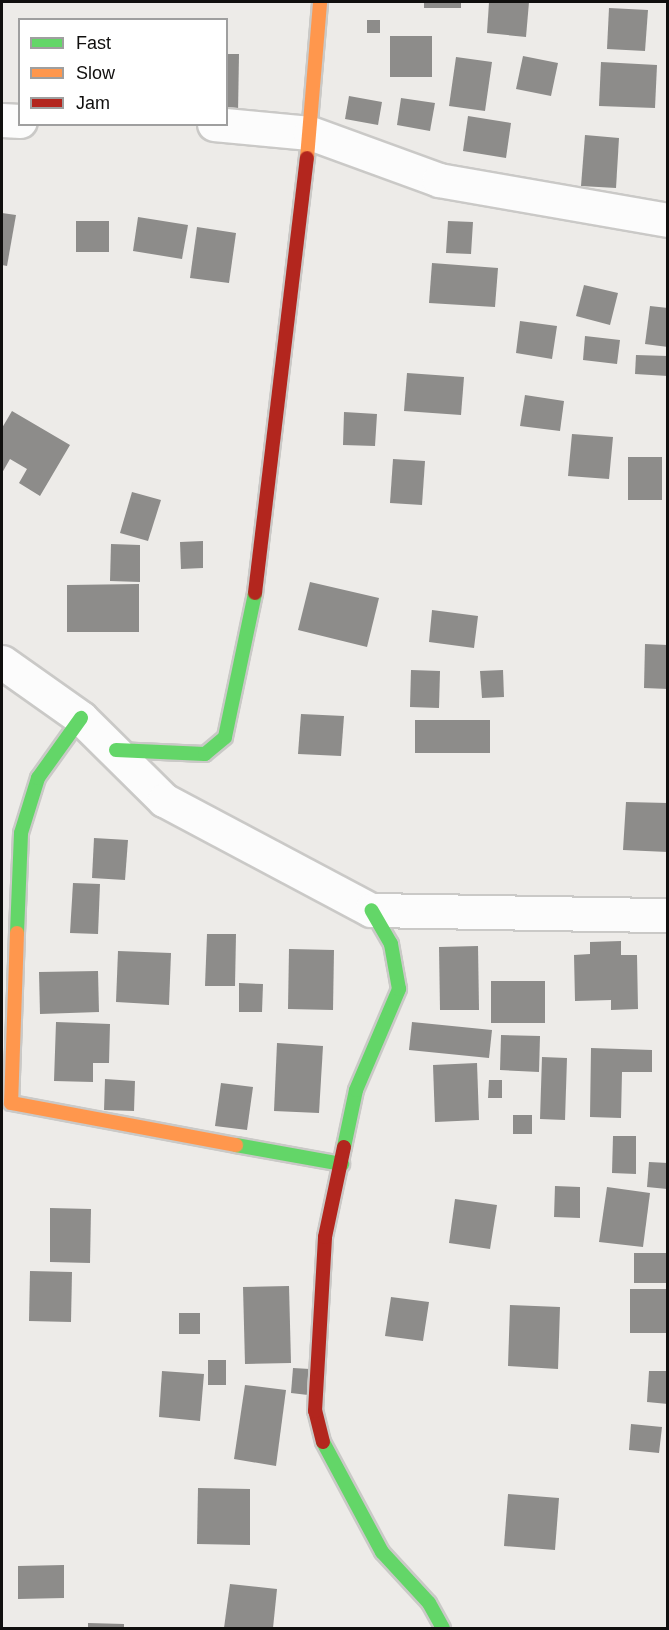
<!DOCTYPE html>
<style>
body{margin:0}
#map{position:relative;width:669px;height:1630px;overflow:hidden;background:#edebe8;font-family:Arial,sans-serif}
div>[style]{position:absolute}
.building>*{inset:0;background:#8d8c8a}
.roads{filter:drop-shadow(2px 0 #cac9c7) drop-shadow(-2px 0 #cac9c7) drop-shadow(0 2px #cac9c7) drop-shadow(0 -2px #cac9c7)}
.street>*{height:33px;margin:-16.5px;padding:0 16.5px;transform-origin:16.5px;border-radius:16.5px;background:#fcfcfc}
.fast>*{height:14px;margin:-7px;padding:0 7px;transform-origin:7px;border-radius:7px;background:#63d668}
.slow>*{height:14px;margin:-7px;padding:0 7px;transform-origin:7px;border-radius:7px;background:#ff974d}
.jam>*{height:14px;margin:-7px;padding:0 7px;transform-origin:7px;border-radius:7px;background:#b3261e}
span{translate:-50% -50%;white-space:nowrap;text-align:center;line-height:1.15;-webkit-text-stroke:6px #fff;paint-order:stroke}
.frame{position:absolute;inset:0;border:3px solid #100f0e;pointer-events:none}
.legend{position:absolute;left:18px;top:18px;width:210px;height:108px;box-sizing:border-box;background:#fff;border:2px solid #9f9f9f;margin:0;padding:8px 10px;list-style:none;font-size:18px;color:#100f0e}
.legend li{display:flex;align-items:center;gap:12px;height:30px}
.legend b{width:30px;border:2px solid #9f9f9f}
</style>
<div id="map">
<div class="building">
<div style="clip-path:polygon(424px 2px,461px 2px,461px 8px,424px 8px)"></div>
<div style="clip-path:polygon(489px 2px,529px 2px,526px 37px,487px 33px)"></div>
<div style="clip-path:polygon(609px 8px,648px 10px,645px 51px,607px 49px)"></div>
<div style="clip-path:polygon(367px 20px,380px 20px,380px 33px,367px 33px)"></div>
<div style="clip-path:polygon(390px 36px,432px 36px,432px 77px,390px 77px)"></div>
<div style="clip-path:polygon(226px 54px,239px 54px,238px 113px,226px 113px)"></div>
<div style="clip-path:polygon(523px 56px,558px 63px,551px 96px,516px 89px)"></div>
<div style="clip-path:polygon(456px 57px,492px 62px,485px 111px,449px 106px)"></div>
<div style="clip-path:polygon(601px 62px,657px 65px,655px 108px,599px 106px)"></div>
<div style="clip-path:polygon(349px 96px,382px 102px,378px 125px,345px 119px)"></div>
<div style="clip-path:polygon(401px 98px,435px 103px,430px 131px,397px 125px)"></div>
<div style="clip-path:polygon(468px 116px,511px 123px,506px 158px,463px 151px)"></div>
<div style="clip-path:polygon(585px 135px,619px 138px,616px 188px,581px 186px)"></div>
<div style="clip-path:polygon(2px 213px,16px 215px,7px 266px,2px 265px)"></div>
<div style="clip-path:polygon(138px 217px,188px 225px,182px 259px,133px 251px)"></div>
<div style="clip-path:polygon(76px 221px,109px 221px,109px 252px,76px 252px)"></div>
<div style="clip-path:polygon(448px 221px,473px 222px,471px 254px,446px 253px)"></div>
<div style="clip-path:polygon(197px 227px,236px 233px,229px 283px,190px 278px)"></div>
<div style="clip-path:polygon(432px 263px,498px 268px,495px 307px,429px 303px)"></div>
<div style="clip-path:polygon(584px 285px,618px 293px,610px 325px,576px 316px)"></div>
<div style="clip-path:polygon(650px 306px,668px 308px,668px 347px,645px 344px)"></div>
<div style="clip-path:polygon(520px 321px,557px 326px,552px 359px,516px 353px)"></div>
<div style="clip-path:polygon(585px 336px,620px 340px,617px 364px,583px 360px)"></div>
<div style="clip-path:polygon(636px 355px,668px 356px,668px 376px,635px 374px)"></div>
<div style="clip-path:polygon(407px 373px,464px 377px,461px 415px,404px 411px)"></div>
<div style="clip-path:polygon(525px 395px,564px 401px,560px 431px,520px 426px)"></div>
<div style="clip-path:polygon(12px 411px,70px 445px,40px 496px,19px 483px,27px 469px,10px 459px,2px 473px,2px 428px)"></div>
<div style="clip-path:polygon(344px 412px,377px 414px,375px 446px,343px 445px)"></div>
<div style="clip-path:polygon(572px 434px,613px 437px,609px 479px,568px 476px)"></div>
<div style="clip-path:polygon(628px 457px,662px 457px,662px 500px,628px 500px)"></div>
<div style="clip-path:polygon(393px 459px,425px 461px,422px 505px,390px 503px)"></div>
<div style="clip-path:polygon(132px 492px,161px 500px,148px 541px,120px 533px)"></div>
<div style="clip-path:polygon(203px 541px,203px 568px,181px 569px,180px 542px)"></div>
<div style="clip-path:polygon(111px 544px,140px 545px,140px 582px,110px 581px)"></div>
<div style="clip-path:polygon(310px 582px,379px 598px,367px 647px,298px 630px)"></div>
<div style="clip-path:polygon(139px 584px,139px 632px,67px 632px,67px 585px)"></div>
<div style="clip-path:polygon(432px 610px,478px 616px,474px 648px,429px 642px)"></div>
<div style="clip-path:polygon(645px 644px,668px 645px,668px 689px,644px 688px)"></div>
<div style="clip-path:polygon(411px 670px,440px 671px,439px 708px,410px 707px)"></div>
<div style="clip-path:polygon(503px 670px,504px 697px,482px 698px,480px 671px)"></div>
<div style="clip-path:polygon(301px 714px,344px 716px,341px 756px,298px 754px)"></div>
<div style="clip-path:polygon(415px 720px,490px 720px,490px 753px,415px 753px)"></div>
<div style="clip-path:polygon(626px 802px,668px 803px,668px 852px,623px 850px)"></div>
<div style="clip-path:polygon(94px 838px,128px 840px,125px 880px,92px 878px)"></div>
<div style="clip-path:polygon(73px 883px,100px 884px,98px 934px,70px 933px)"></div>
<div style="clip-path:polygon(207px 934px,236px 934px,235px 986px,205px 986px)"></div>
<div style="clip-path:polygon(621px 941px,621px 955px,637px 955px,638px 1009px,611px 1010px,611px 1000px,575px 1001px,574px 955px,590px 954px,590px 942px)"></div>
<div style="clip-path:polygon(478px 946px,479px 1010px,440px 1010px,439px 947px)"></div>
<div style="clip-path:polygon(289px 949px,334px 950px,333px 1010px,288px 1009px)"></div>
<div style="clip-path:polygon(118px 951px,171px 953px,169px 1005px,116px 1002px)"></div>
<div style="clip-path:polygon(98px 971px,99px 1012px,40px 1014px,39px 972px)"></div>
<div style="clip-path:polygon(491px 981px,545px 981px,545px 1023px,491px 1023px)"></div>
<div style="clip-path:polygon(239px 983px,263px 984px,262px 1012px,239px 1012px)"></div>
<div style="clip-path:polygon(56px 1022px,110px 1024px,109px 1063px,93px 1063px,93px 1082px,54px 1081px)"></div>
<div style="clip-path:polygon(412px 1022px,492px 1030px,489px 1058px,409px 1050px)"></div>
<div style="clip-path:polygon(501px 1035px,540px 1036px,539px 1072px,500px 1070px)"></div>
<div style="clip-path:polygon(277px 1043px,323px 1046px,319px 1113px,274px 1111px)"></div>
<div style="clip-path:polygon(591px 1048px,652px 1050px,652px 1072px,622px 1072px,621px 1118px,590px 1117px)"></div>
<div style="clip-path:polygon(542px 1057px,567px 1058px,565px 1120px,540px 1119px)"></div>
<div style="clip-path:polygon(477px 1063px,479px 1120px,435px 1122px,433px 1065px)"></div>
<div style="clip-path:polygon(105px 1079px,135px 1081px,134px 1111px,104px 1110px)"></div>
<div style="clip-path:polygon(489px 1080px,502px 1080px,502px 1098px,488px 1098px)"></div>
<div style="clip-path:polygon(221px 1083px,253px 1087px,247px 1130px,215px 1126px)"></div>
<div style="clip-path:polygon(513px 1115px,532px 1115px,532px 1134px,513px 1134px)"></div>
<div style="clip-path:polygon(613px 1136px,636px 1136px,636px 1174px,612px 1173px)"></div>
<div style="clip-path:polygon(649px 1162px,668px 1163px,667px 1189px,647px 1187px)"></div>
<div style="clip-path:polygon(555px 1186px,580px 1187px,580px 1218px,554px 1217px)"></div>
<div style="clip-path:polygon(607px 1187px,650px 1193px,643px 1247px,599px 1242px)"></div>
<div style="clip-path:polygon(455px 1199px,497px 1205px,490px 1249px,449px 1243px)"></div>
<div style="clip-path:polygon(50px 1208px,91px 1209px,90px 1263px,50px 1262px)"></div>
<div style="clip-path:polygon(634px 1253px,668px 1253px,668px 1283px,634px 1283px)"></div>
<div style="clip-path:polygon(30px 1271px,72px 1272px,71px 1322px,29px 1321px)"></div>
<div style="clip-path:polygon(289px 1286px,291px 1363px,245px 1364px,243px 1287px)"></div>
<div style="clip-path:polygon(630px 1289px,668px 1289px,668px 1333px,630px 1333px)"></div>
<div style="clip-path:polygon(391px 1297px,429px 1302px,423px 1341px,385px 1336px)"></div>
<div style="clip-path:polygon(510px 1305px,560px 1307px,558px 1369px,508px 1366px)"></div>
<div style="clip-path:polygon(179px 1313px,200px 1313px,200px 1334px,179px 1334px)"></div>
<div style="clip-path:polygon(208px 1360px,226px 1360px,226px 1385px,208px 1385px)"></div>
<div style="clip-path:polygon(293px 1368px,310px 1369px,308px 1395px,291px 1393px)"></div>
<div style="clip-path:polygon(162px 1371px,204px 1374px,200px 1421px,159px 1417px)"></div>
<div style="clip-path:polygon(649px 1371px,668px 1371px,668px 1404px,647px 1402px)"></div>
<div style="clip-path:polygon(245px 1385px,286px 1390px,276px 1466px,234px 1459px)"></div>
<div style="clip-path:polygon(631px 1424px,662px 1427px,659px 1453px,629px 1450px)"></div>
<div style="clip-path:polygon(198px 1488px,250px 1489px,250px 1545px,197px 1544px)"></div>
<div style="clip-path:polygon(508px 1494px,559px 1498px,555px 1550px,504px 1546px)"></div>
<div style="clip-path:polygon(64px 1565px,64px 1598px,18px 1599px,18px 1566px)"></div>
<div style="clip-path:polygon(230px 1584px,277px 1589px,273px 1628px,224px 1628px)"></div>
<div style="clip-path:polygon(88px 1623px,124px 1624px,124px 1628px,88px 1628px)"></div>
</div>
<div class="roads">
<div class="street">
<div style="left:2px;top:120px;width:18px;rotate:3deg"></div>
<div style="left:214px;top:124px;width:96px;rotate:5.4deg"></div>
<div style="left:310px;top:133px;width:137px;rotate:20deg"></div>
<div style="left:439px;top:180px;width:232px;rotate:9.9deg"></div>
<div style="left:2px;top:662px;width:97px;rotate:35.3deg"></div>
<div style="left:81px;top:718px;width:117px;rotate:44.7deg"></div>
<div style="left:164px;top:800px;width:234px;rotate:28deg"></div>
<div style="left:371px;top:910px;width:297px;rotate:1deg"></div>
</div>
<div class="fast">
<div style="left:116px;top:750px;width:89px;rotate:2.6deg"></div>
<div style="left:205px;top:754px;width:26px;rotate:-40deg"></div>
<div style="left:225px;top:737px;width:147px;rotate:-78.2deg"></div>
<div style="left:17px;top:933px;width:100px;rotate:-87.7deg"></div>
<div style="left:21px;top:833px;width:58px;rotate:-72.8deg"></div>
<div style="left:38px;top:778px;width:74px;rotate:-54.4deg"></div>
<div style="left:236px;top:1145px;width:108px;rotate:10.2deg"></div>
<div style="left:344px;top:1147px;width:58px;rotate:-78.1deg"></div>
<div style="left:356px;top:1090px;width:110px;rotate:-66.9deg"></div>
<div style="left:399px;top:989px;width:46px;rotate:-100.1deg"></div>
<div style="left:391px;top:944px;width:39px;rotate:-120deg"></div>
<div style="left:323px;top:1442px;width:125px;rotate:61.8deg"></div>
<div style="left:382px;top:1552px;width:69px;rotate:47.3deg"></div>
<div style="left:429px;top:1603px;width:29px;rotate:61deg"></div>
</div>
<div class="slow">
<div style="left:307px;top:158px;width:157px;rotate:-85.2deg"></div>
<div style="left:17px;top:933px;width:170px;rotate:92deg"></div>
<div style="left:11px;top:1103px;width:229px;rotate:10.6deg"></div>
</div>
<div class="jam">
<div style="left:255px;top:593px;width:438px;rotate:-83.2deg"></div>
<div style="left:323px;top:1442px;width:32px;rotate:-104deg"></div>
<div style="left:315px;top:1411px;width:174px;rotate:-86.7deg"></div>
<div style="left:325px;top:1237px;width:92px;rotate:-78.1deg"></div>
</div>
</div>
<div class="frame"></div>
<ul class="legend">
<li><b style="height:8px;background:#63d668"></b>Fast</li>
<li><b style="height:8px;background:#ff974d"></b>Slow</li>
<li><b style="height:8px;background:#b3261e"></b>Jam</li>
</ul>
</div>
